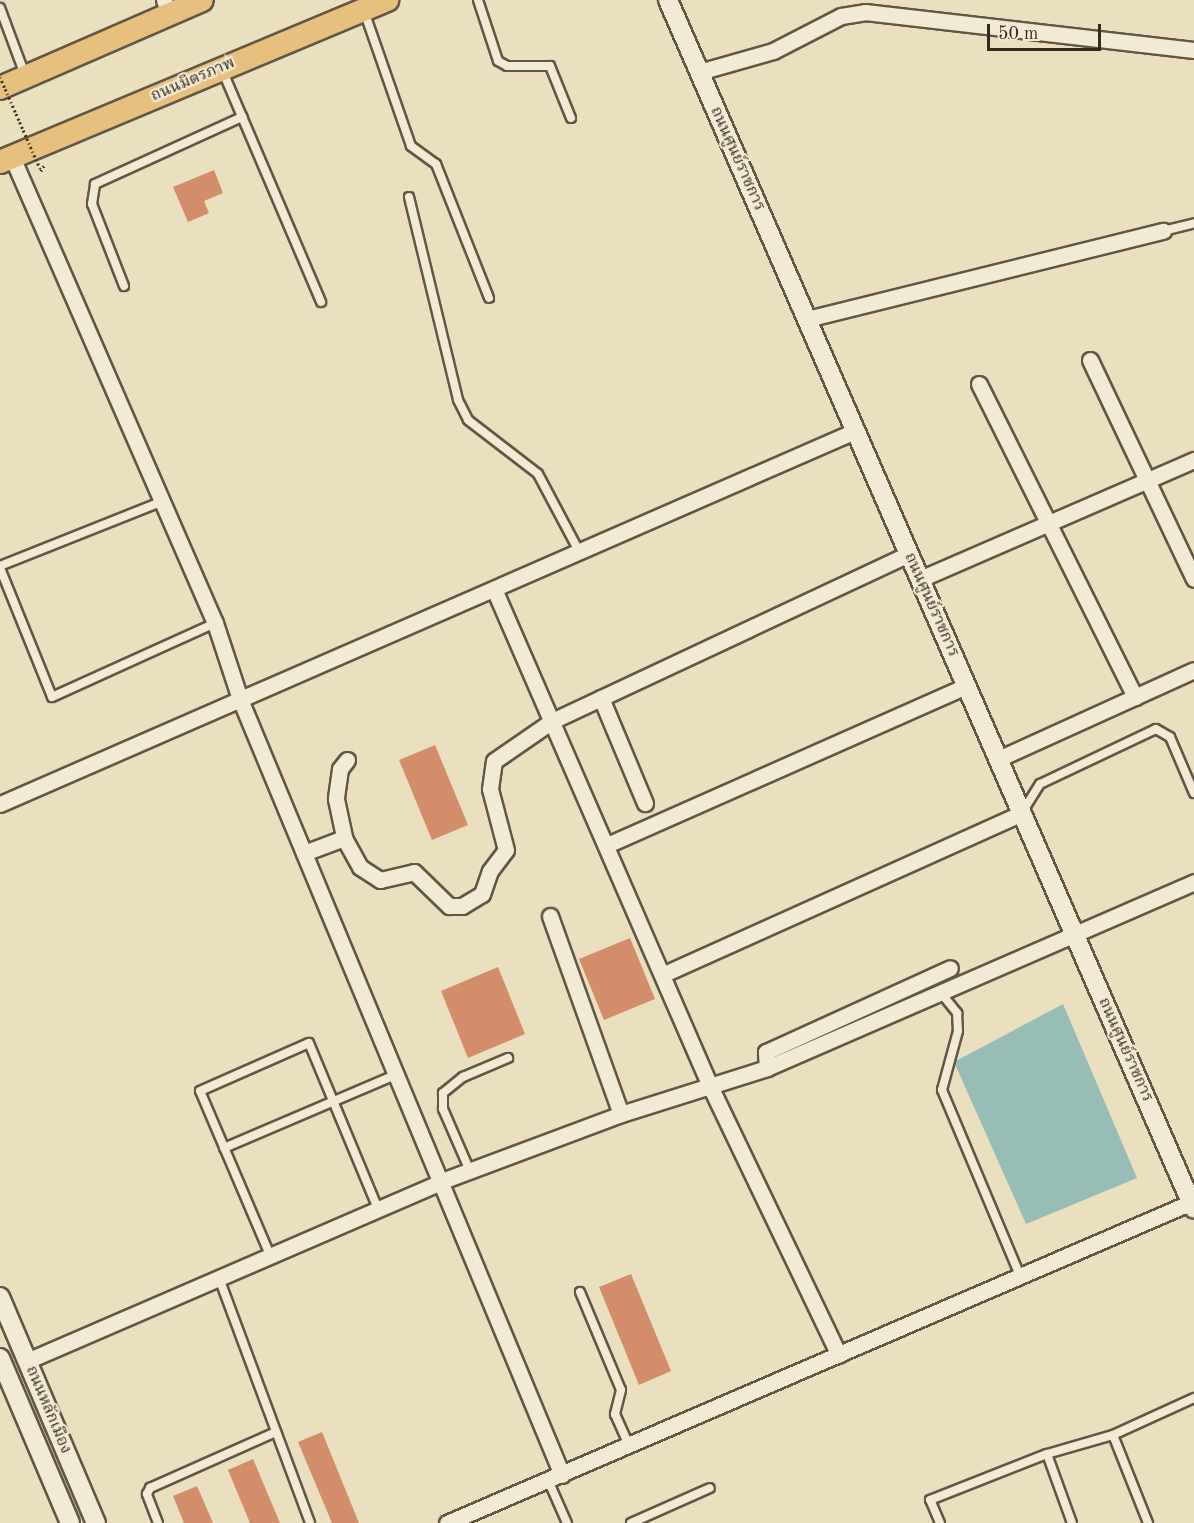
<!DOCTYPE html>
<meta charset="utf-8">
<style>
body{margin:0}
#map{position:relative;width:1194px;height:1523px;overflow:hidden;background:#eadfbe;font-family:"Old Standard TT","Noto Serif Thai",serif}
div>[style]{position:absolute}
.water>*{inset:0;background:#98bcb6}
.building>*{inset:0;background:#d38d6a}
.path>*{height:3px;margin-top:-1.5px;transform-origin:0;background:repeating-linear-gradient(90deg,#36291d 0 1.5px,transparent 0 4.5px)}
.roads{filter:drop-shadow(2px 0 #635645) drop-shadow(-2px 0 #635645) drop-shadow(0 2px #635645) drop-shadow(0 -2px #635645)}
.service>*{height:8px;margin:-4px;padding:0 4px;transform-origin:4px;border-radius:4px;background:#f1ead5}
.minor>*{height:15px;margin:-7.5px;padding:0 7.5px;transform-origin:7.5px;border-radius:7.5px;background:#f1ead5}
.tertiary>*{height:18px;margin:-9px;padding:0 9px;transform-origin:9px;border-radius:9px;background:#f1ead5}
.primary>*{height:22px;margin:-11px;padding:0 11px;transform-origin:11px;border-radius:11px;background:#e5c07f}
.path-bridge>*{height:3px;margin-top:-1.5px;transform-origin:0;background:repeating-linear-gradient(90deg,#36291d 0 1.5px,transparent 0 4.5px)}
span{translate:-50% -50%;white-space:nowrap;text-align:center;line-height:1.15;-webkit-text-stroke:4.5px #f1ead5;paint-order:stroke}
.street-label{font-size:16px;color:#36291d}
.scale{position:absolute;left:987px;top:24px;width:114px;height:27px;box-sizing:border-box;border:3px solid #36291d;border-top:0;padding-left:8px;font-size:18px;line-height:21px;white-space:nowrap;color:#36291d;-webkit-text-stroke:4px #f1ead5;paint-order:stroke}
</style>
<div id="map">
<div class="water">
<div style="clip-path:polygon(1063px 1004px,1137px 1178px,1026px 1224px,954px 1062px)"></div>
</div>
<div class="building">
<div style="clip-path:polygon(214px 170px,223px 193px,204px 201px,209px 213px,188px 222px,173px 187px)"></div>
<div style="clip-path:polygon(435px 745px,468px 825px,432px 840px,399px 760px)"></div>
<div style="clip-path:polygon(630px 938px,655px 999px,604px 1020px,579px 959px)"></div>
<div style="clip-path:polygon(498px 967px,525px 1034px,468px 1058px,441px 991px)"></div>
<div style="clip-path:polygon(631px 1274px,671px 1371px,639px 1385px,599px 1287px)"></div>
<div style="clip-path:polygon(322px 1432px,359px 1523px,332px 1523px,298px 1442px)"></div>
<div style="clip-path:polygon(253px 1459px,280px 1523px,250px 1523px,228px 1470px)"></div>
<div style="clip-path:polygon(197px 1486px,213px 1523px,184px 1523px,173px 1496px)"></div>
</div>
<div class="path">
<div style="left:41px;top:171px;width:8px;rotate:-60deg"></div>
</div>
<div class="roads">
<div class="service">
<div style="left:478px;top:0;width:64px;rotate:71.8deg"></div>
<div style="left:498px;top:61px;width:10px;rotate:29deg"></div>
<div style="left:507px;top:66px;width:43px"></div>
<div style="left:550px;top:66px;width:56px;rotate:68deg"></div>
<div style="left:0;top:8px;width:72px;rotate:69.5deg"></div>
<div style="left:364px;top:11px;width:143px;rotate:70.8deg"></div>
<div style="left:411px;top:146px;width:31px;rotate:36deg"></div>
<div style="left:436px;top:164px;width:144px;rotate:68.4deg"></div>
<div style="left:223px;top:72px;width:250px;rotate:66.9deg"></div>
<div style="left:409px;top:197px;width:209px;rotate:76.4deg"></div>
<div style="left:458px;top:400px;width:22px;rotate:63deg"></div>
<div style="left:468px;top:420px;width:88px;rotate:37.6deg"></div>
<div style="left:538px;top:474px;width:87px;rotate:62deg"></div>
<div style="left:1163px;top:231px;width:32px;rotate:-14deg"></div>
<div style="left:124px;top:286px;width:88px;rotate:-111.3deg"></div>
<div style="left:92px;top:204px;width:20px;rotate:-81deg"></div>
<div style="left:95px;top:184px;width:162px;rotate:-24.5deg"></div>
<div style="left:0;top:566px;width:175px;rotate:-21.7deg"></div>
<div style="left:0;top:568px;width:139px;rotate:68deg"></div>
<div style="left:52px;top:697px;width:179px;rotate:-24.4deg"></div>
<div style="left:1023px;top:811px;width:32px;rotate:-58deg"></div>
<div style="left:1040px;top:784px;width:128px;rotate:-25.4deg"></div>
<div style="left:1156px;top:729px;width:16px;rotate:30deg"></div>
<div style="left:1170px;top:737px;width:61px;rotate:66.8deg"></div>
<div style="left:941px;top:993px;width:26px;rotate:51deg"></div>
<div style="left:957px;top:1013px;width:18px;rotate:87deg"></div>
<div style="left:958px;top:1031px;width:61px;rotate:105.2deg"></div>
<div style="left:942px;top:1090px;width:202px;rotate:67.2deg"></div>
<div style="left:224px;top:1148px;width:186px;rotate:-23.1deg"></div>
<div style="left:470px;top:1171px;width:68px;rotate:-113.5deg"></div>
<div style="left:443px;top:1109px;width:16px;rotate:-90deg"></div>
<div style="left:443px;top:1093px;width:26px;rotate:-39deg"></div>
<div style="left:463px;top:1077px;width:49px;rotate:-22.9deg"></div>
<div style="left:270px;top:1255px;width:178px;rotate:-113.1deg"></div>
<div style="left:200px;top:1091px;width:119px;rotate:-23.8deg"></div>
<div style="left:309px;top:1043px;width:180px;rotate:67.4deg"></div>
<div style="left:219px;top:1278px;width:261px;rotate:69.6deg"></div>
<div style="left:580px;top:1292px;width:106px;rotate:67.3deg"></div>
<div style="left:621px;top:1390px;width:25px;rotate:104deg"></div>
<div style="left:615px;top:1414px;width:35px;rotate:66deg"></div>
<div style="left:1113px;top:1435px;width:95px;rotate:68.3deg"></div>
<div style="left:1047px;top:1454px;width:73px;rotate:70.1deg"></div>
<div style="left:548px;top:1480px;width:47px;rotate:66.2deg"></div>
<div style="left:158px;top:1523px;width:31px;rotate:-111deg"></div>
<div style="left:147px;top:1494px;width:7px;rotate:-63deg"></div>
<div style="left:150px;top:1488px;width:138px;rotate:-24deg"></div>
<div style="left:631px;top:1523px;width:86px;rotate:-23.9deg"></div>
<div style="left:940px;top:1523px;width:25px;rotate:-113deg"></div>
<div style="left:930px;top:1500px;width:126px;rotate:-21.5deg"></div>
<div style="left:1047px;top:1454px;width:69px;rotate:-16.1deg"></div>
<div style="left:1113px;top:1435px;width:89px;rotate:-24.6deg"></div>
</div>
<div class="minor">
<div style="left:164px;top:0;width:15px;rotate:70deg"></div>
<div style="left:699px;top:72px;width:77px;rotate:-15.8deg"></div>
<div style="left:773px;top:51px;width:76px;rotate:-27.2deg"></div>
<div style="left:841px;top:16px;width:24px;rotate:-9deg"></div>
<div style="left:865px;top:12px;width:331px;rotate:6.6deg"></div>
<div style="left:12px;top:157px;width:508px;rotate:66.46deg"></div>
<div style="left:215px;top:623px;width:80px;rotate:71.8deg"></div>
<div style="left:240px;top:699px;width:840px;rotate:67.46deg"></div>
<div style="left:807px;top:319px;width:367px;rotate:-13.9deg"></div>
<div style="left:1090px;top:360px;width:242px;rotate:64.6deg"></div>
<div style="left:979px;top:384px;width:350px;rotate:63.5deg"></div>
<div style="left:920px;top:579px;width:299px;rotate:-23.5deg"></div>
<div style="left:494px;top:589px;width:542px;rotate:66.51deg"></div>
<div style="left:710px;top:1086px;width:298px;rotate:64.4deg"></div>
<div style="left:601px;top:698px;width:114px;rotate:67.3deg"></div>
<div style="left:998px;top:759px;width:215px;rotate:-24.4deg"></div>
<div style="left:347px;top:760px;width:11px;rotate:128deg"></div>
<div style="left:340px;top:769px;width:30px;rotate:98deg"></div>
<div style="left:336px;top:799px;width:40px;rotate:78deg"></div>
<div style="left:344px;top:838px;width:33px;rotate:61deg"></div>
<div style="left:360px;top:867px;width:24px;rotate:33deg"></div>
<div style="left:380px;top:880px;width:35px;rotate:-13deg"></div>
<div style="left:414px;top:872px;width:49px;rotate:44.2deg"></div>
<div style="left:449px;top:906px;width:13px"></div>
<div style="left:462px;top:906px;width:23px;rotate:-31deg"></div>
<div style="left:482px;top:894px;width:24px;rotate:-71deg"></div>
<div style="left:490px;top:871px;width:26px;rotate:-53deg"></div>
<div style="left:506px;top:850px;width:63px;rotate:-104.7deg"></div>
<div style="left:490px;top:789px;width:28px;rotate:-82deg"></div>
<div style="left:494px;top:761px;width:70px;rotate:-34.6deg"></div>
<div style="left:552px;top:721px;width:394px;rotate:-25.1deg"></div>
<div style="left:0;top:804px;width:933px;rotate:-23.57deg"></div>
<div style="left:607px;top:845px;width:393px;rotate:-23.9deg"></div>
<div style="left:304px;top:853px;width:43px;rotate:-20.6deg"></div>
<div style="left:550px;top:916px;width:210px;rotate:70.3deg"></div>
<div style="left:664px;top:974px;width:393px;rotate:-24.2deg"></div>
<div style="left:767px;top:1068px;width:16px;rotate:-94deg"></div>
<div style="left:766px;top:1052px;width:202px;rotate:-24.5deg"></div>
<div style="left:27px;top:1361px;width:452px;rotate:-23.4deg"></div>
<div style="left:442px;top:1181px;width:191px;rotate:-20.5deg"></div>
<div style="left:621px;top:1114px;width:153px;rotate:-17.5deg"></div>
<div style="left:767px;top:1068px;width:466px;rotate:-23.5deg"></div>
<div style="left:447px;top:1523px;width:813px;rotate:-23.32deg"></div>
</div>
<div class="tertiary">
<div style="left:668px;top:0;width:1318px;rotate:66.49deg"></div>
<div style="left:0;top:1297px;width:246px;rotate:67deg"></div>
<div style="left:0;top:1358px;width:179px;rotate:67deg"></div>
</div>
<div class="primary">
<div style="left:0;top:88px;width:220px;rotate:-23.5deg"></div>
<div style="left:0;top:162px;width:420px;rotate:-22.7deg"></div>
</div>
</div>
<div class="path-bridge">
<div style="left:0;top:77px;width:103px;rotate:66.4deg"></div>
</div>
<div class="street-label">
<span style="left:193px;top:80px;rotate:-23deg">ถนนมิตรภาพ</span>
<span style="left:737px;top:159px;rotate:66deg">ถนนศูนย์ราชการ</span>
<span style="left:931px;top:605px;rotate:66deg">ถนนศูนย์ราชการ</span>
<span style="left:1125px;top:1050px;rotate:66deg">ถนนศูนย์ราชการ</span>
<span style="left:48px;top:1410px;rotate:67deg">ถนนหลักเมือง</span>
</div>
<div class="scale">50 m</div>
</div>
